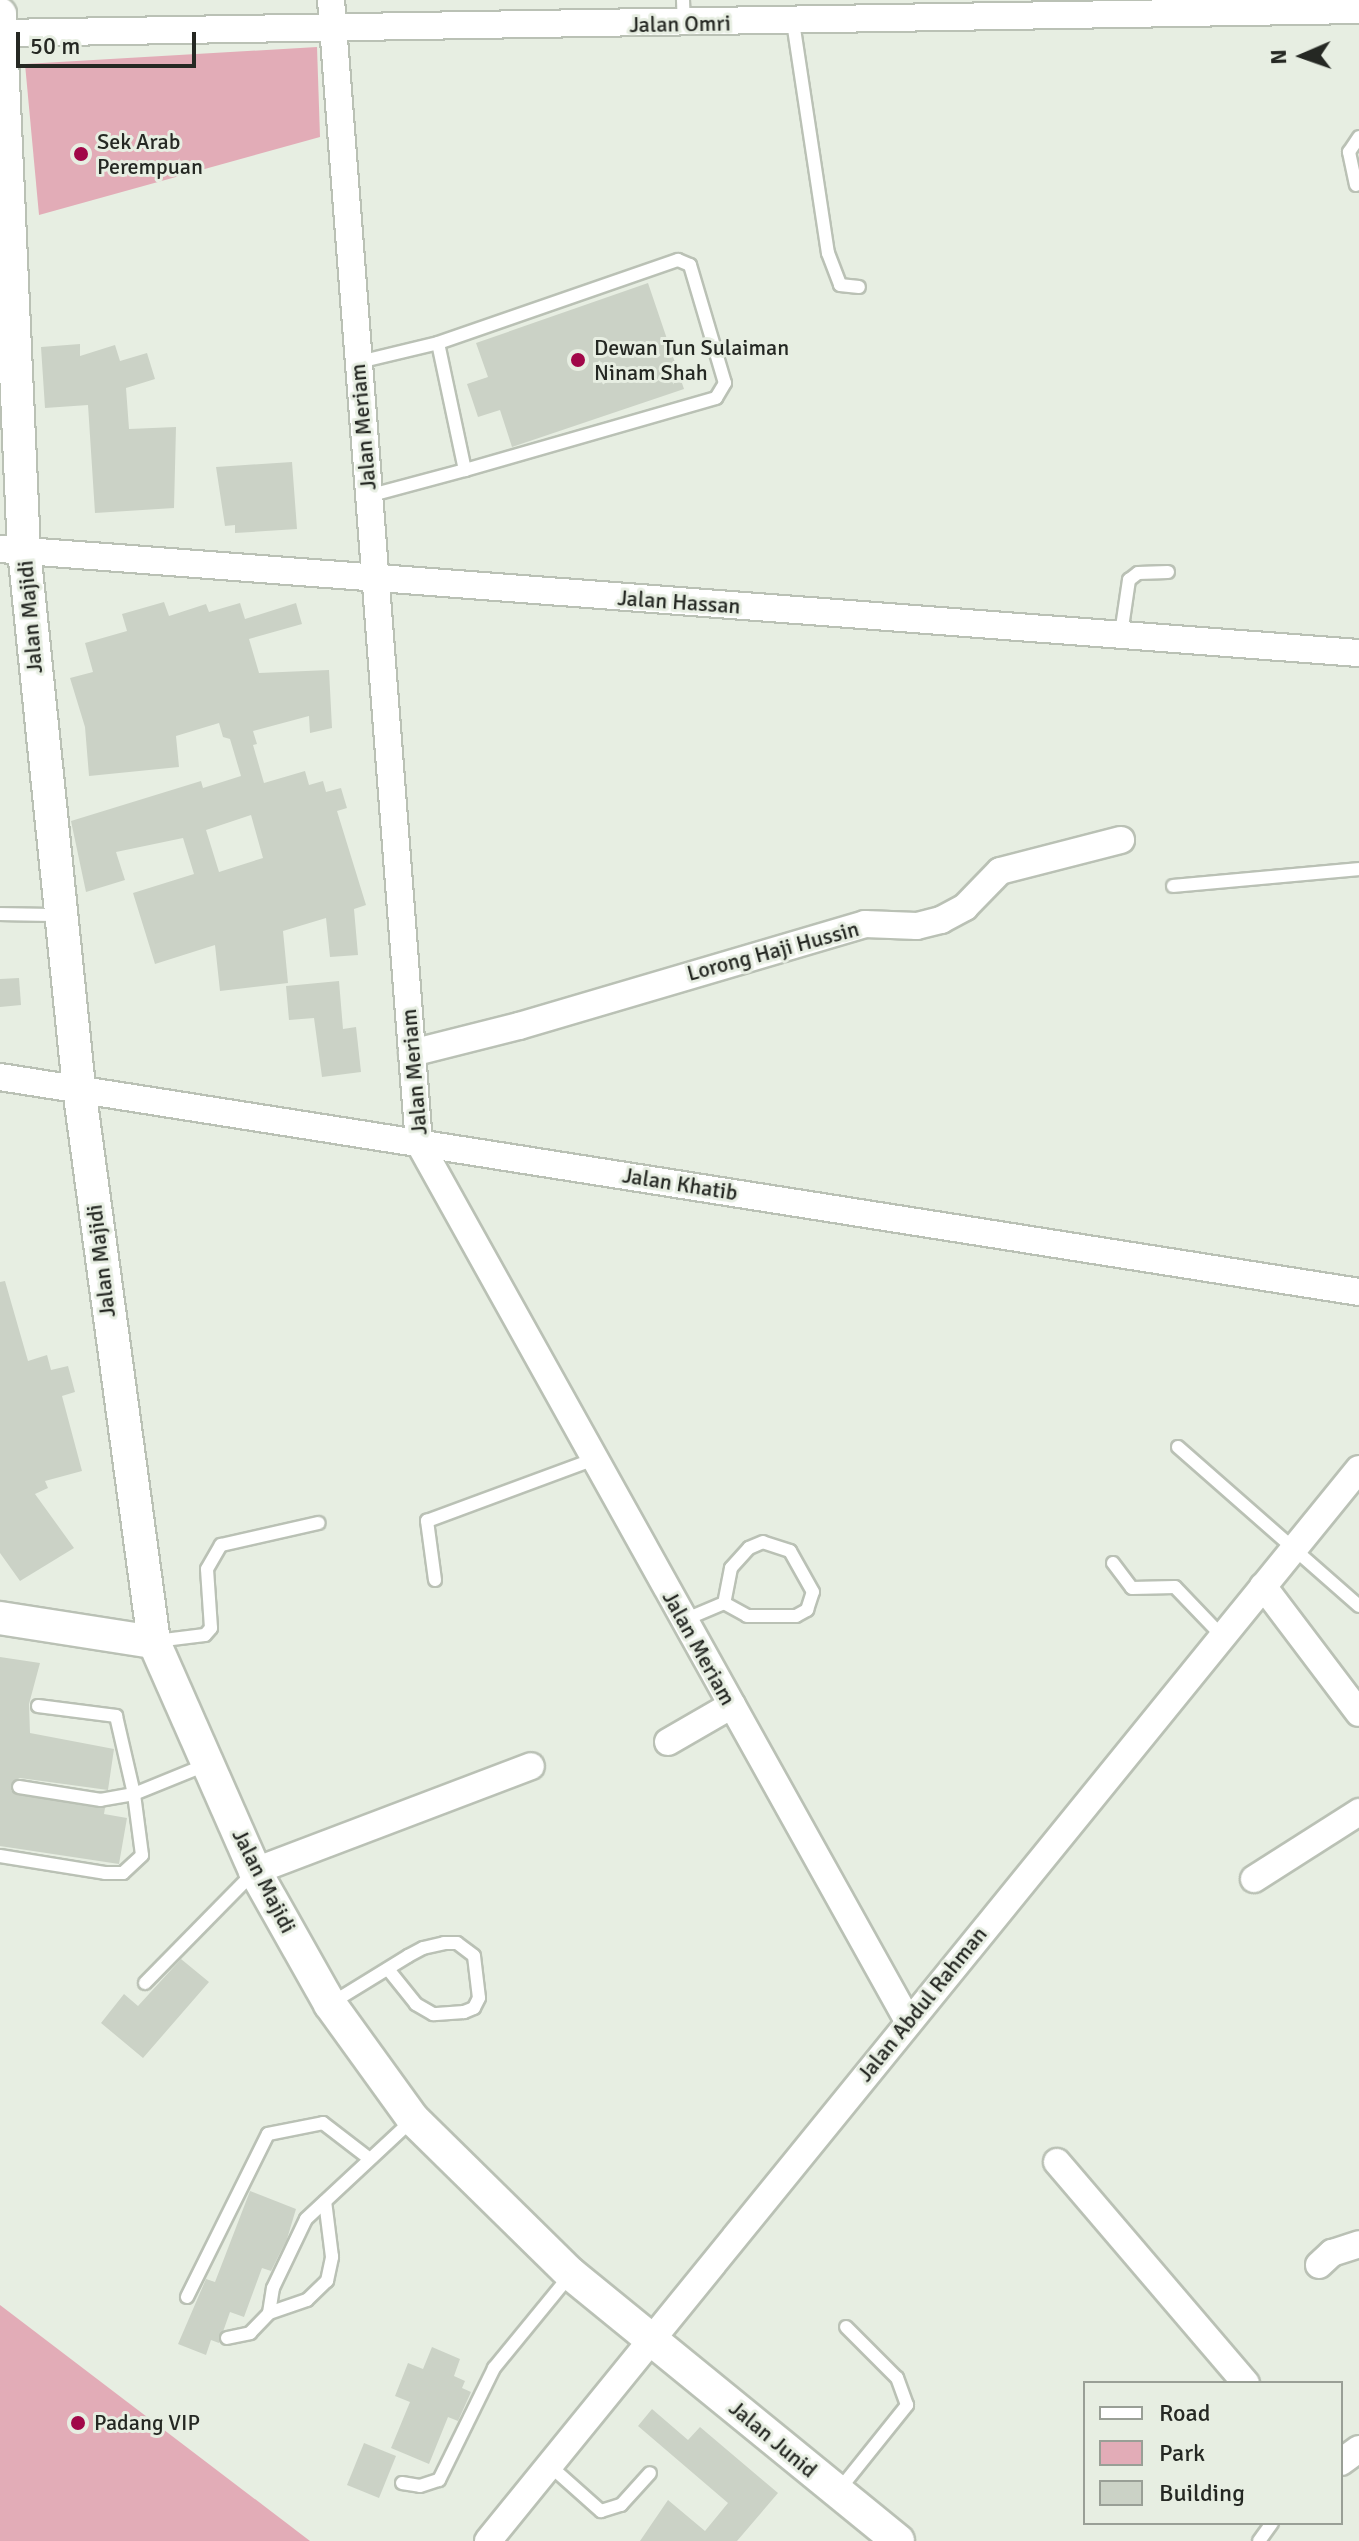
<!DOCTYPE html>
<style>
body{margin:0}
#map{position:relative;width:1359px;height:2541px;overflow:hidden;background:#e7eee2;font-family:Signika,sans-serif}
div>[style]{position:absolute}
.green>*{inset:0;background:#e2acb7}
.building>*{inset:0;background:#cbd2c6}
.roads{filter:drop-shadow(2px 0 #bac1b5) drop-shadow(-2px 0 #bac1b5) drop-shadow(0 2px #bac1b5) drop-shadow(0 -2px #bac1b5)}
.service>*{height:12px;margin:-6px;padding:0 6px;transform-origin:6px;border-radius:6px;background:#fff}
.minor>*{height:26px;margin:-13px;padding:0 13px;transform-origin:13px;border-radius:13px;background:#fff}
.tertiary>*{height:32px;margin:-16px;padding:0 16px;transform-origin:16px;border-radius:16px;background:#fff}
.dots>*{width:22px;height:22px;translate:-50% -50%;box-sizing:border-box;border:4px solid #e7eee2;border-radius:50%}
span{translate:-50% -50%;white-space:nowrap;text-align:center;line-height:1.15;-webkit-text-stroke:6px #e7eee2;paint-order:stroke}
.street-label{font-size:22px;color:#252823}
.poi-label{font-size:22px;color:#252823}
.left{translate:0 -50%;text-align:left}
.legend{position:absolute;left:1083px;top:2381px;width:260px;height:144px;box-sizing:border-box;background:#e7eee2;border:2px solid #999f96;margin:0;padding:10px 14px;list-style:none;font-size:24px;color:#252823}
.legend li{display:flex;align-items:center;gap:16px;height:40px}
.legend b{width:40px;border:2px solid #999f96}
.north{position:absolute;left:1263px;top:16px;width:80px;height:80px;-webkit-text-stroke:6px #e7eee2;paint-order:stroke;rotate:268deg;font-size:22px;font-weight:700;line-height:32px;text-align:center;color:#252823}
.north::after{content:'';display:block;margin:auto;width:28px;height:36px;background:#252823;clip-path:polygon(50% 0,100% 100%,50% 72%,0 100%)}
.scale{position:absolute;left:16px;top:32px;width:180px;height:36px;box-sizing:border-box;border:4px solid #252823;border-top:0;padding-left:10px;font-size:24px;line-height:28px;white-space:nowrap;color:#252823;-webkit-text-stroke:6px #e7eee2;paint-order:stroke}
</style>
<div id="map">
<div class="green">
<div style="clip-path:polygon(317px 47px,320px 137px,39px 215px,25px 64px)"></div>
<div style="clip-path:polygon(0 2305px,310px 2541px,0 2541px)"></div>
</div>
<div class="building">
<div style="clip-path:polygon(648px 283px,684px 389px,512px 447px,500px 410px,478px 417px,467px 384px,488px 377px,476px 343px)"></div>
<div style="clip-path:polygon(80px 344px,80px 356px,115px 345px,120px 361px,147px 353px,155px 379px,126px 388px,129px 429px,176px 427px,174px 508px,95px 513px,88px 405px,45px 408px,41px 347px)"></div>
<div style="clip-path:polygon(292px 462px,297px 529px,235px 533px,235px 525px,225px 526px,216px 467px)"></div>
<div style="clip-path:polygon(evenodd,164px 602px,169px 616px,206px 604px,209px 612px,240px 603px,245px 619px,296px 603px,302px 624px,249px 639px,259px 673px,329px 670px,332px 728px,310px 733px,309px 716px,253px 731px,257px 744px,253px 745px,264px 783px,305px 771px,309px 785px,323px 781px,326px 792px,341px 788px,347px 808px,337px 811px,366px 905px,354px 909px,358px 955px,330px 957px,326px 918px,283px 931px,288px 983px,220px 991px,215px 945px,155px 964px,133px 893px,194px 874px,183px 838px,116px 852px,125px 880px,86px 892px,71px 821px,201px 781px,203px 788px,241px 776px,230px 739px,223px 737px,219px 723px,176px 736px,179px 767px,89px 776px,85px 727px,70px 678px,93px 672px,85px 643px,127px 631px,122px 614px,164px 602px,251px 815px,263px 858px,219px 872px,206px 830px,251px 815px)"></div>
<div style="clip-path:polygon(19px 978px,21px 1005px,0 1007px,0 979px)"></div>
<div style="clip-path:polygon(339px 981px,343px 1029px,356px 1027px,361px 1072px,322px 1077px,314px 1018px,289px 1020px,286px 986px)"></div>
<div style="clip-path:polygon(5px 1281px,28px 1361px,47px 1355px,51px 1370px,68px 1366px,75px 1392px,62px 1396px,82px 1471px,45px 1481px,48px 1488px,35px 1494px,74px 1548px,20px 1581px,0 1553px,0 1282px)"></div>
<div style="clip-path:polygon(0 1657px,40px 1663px,29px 1704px,30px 1733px,114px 1749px,108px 1790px,20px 1778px,12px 1782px,11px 1791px,105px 1808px,104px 1814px,127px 1818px,119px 1864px,0 1846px)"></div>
<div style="clip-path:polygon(181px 1959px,209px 1982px,143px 2058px,101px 2023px,124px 1994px,138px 2006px)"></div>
<div style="clip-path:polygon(250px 2191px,296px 2209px,287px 2239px,271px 2271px,262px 2268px,244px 2317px,230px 2312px,219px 2343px,211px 2340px,206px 2355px,178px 2344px,206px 2279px,215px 2282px)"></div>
<div style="clip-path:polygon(432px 2347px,460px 2359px,454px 2376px,465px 2381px,462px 2388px,471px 2392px,458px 2421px,448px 2417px,429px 2464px,391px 2448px,410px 2402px,395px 2396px,408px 2363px,423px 2369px)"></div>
<div style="clip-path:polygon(652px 2409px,688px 2440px,700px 2427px,778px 2493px,737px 2541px,640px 2541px,668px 2500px,705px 2531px,728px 2503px,638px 2426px)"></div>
<div style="clip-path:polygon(364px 2443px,396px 2456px,379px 2498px,347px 2485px)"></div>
</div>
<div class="roads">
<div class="service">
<div style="left:683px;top:0;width:24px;rotate:88deg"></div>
<div style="left:793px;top:22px;width:234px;rotate:81.4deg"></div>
<div style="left:828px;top:253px;width:34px;rotate:69deg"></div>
<div style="left:840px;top:285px;width:19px;rotate:6deg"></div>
<div style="left:1356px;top:185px;width:34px;rotate:-102deg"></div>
<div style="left:1349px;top:152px;width:18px;rotate:-56deg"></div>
<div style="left:438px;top:343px;width:254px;rotate:-19.1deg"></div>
<div style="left:678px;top:260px;width:13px;rotate:23deg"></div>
<div style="left:690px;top:265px;width:123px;rotate:73.5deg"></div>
<div style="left:725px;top:383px;width:17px;rotate:121deg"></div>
<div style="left:716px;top:398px;width:261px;rotate:164deg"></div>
<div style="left:359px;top:362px;width:81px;rotate:-13.5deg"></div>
<div style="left:438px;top:343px;width:130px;rotate:78deg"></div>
<div style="left:465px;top:470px;width:100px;rotate:165deg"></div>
<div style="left:1121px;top:634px;width:55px;rotate:-81.6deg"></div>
<div style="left:1129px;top:580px;width:11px;rotate:-38deg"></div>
<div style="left:1138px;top:573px;width:30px;rotate:-2deg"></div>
<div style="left:1173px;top:886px;width:187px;rotate:-5.2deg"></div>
<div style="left:0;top:914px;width:59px;rotate:1deg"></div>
<div style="left:1178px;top:1447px;width:241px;rotate:41.3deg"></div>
<div style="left:1113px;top:1563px;width:31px;rotate:53deg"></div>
<div style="left:1132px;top:1588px;width:43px;rotate:-1.3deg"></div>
<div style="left:1175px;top:1587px;width:68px;rotate:46.2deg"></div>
<div style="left:435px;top:1580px;width:60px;rotate:-97.7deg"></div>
<div style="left:427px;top:1521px;width:179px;rotate:-20.3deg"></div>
<div style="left:684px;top:1620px;width:43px;rotate:-23deg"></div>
<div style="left:724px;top:1603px;width:26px;rotate:29deg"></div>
<div style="left:747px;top:1616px;width:49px"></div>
<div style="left:796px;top:1616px;width:13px;rotate:-29deg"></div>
<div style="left:807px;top:1610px;width:19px;rotate:-72deg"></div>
<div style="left:813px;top:1592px;width:47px;rotate:-119.3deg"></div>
<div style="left:790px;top:1551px;width:28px;rotate:-162deg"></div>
<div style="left:763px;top:1542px;width:15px;rotate:157deg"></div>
<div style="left:749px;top:1548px;width:27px;rotate:132deg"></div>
<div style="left:731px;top:1568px;width:36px;rotate:101deg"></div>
<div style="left:156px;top:1641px;width:49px;rotate:-7deg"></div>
<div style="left:205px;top:1635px;width:9px;rotate:-49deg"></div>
<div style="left:211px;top:1628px;width:59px;rotate:-93.9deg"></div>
<div style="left:207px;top:1569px;width:28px;rotate:-60deg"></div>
<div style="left:221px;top:1545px;width:100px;rotate:-12.7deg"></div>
<div style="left:38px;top:1706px;width:79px;rotate:7.3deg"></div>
<div style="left:116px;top:1716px;width:80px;rotate:77deg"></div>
<div style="left:134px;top:1794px;width:80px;rotate:-22.1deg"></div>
<div style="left:0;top:1856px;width:106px;rotate:9.2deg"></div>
<div style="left:105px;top:1873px;width:18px"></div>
<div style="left:123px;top:1873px;width:26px;rotate:-43deg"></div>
<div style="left:142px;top:1855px;width:62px;rotate:-97.5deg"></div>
<div style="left:134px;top:1794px;width:34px;rotate:170deg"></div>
<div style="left:101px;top:1800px;width:83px;rotate:-171deg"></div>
<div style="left:145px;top:1983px;width:157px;rotate:-45.5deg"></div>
<div style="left:330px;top:2004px;width:92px;rotate:-31.6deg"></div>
<div style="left:408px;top:1956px;width:17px;rotate:-28deg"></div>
<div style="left:423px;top:1948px;width:22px;rotate:-13deg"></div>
<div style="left:444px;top:1943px;width:13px"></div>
<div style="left:457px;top:1943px;width:21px;rotate:37deg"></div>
<div style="left:474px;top:1956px;width:42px;rotate:83.2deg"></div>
<div style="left:479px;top:1998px;width:11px;rotate:117deg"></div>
<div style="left:474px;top:2008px;width:11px;rotate:158deg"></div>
<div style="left:464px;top:2012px;width:31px;rotate:176deg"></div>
<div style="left:433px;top:2014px;width:20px;rotate:-150deg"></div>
<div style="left:416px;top:2004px;width:45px;rotate:-128.7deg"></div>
<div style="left:187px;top:2297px;width:182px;rotate:-63.6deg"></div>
<div style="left:268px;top:2134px;width:56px;rotate:-11.3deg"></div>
<div style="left:323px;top:2123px;width:59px;rotate:37.5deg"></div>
<div style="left:269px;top:2313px;width:40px;rotate:-18.9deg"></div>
<div style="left:307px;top:2300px;width:28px;rotate:-44deg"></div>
<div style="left:327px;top:2281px;width:25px;rotate:-78deg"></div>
<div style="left:332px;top:2257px;width:56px;rotate:-97.1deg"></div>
<div style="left:227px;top:2338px;width:24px;rotate:-12deg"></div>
<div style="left:250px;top:2333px;width:28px;rotate:-46deg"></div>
<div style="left:269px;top:2313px;width:25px;rotate:-81deg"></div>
<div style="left:273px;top:2288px;width:76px;rotate:-64.4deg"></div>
<div style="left:306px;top:2219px;width:144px;rotate:-43deg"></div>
<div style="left:548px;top:2464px;width:71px;rotate:41.6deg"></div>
<div style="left:601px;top:2511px;width:21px;rotate:-17deg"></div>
<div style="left:621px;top:2505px;width:43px;rotate:-47.8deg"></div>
<div style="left:402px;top:2483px;width:18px;rotate:9deg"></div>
<div style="left:420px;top:2486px;width:20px;rotate:-18deg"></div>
<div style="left:439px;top:2480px;width:125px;rotate:-63.8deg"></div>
<div style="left:494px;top:2368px;width:122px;rotate:-50.7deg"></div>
<div style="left:839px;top:2490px;width:109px;rotate:-51.3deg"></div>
<div style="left:907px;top:2405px;width:29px;rotate:-110deg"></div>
<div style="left:897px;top:2378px;width:72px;rotate:-135deg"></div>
<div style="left:1259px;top:2541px;width:22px;rotate:-54deg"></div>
</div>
<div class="minor">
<div style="left:331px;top:0;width:1146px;rotate:85.6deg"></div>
<div style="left:419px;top:1143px;width:1005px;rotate:60.88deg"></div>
<div style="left:0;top:33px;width:1359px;rotate:-0.97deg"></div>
<div style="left:0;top:549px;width:1363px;rotate:4.38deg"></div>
<div style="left:412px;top:1053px;width:110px;rotate:-14.2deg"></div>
<div style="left:519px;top:1026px;width:361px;rotate:-16.4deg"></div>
<div style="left:865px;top:924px;width:52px;rotate:2.2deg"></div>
<div style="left:917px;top:926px;width:25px;rotate:-14deg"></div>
<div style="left:941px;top:920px;width:27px;rotate:-28deg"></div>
<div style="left:965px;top:907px;width:50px;rotate:-45.8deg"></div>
<div style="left:1000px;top:871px;width:125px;rotate:-14.4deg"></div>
<div style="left:0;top:1077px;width:1376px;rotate:8.99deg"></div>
<div style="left:1263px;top:1586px;width:159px;rotate:52.9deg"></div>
<div style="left:668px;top:1742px;width:74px;rotate:-30deg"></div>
<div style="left:255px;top:1871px;width:295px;rotate:-20.8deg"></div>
<div style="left:1254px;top:1879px;width:125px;rotate:-32.5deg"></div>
<div style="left:1057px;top:2162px;width:291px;rotate:49.5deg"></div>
<div style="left:1319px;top:2265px;width:18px;rotate:-43deg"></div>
<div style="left:1332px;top:2253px;width:28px;rotate:-18deg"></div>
<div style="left:1341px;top:2462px;width:22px;rotate:-36deg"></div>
<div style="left:488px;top:2541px;width:1381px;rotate:-50.91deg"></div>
</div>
<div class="tertiary">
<div style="left:0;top:14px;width:537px;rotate:87.44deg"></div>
<div style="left:24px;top:550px;width:541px;rotate:84.16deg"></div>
<div style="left:79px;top:1088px;width:559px;rotate:82.29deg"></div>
<div style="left:154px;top:1642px;width:250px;rotate:66.2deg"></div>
<div style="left:255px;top:1871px;width:153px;rotate:60.6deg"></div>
<div style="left:330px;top:2004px;width:142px;rotate:54.2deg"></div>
<div style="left:413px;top:2119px;width:221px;rotate:44.5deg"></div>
<div style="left:571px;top:2274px;width:422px;rotate:39.2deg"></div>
<div style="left:0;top:1618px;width:156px;rotate:8.9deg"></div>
</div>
</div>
<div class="dots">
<div style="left:81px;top:154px;background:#a10849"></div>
<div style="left:578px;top:360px;background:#a10849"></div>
<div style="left:78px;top:2423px;background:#a10849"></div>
</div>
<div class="street-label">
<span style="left:680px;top:24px;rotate:-1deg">Jalan Omri</span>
<span style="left:363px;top:427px;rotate:-95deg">Jalan Meriam</span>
<span style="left:679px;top:602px;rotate:4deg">Jalan Hassan</span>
<span style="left:30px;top:617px;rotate:-95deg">Jalan Majidi</span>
<span style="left:773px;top:951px;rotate:-15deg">Lorong Haji Hussin</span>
<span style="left:414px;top:1072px;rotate:-95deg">Jalan Meriam</span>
<span style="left:680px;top:1184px;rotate:9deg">Jalan Khatib</span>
<span style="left:101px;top:1261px;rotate:-97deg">Jalan Majidi</span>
<span style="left:699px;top:1648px;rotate:61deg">Jalan Meriam</span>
<span style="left:264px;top:1881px;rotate:63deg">Jalan Majidi</span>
<span style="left:922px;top:2004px;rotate:-51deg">Jalan Abdul Rahman</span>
<span style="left:773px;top:2439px;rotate:40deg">Jalan Junid</span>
</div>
<div class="poi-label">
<span class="left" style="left:97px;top:154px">Sek Arab<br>Perempuan</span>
<span class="left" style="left:594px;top:360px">Dewan Tun Sulaiman<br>Ninam Shah</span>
<span class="left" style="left:94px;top:2423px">Padang VIP</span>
</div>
<ul class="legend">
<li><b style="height:10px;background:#fff"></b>Road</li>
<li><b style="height:22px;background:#e2acb7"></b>Park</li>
<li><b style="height:22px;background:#cbd2c6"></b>Building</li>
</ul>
<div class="north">N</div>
<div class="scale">50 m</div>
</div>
